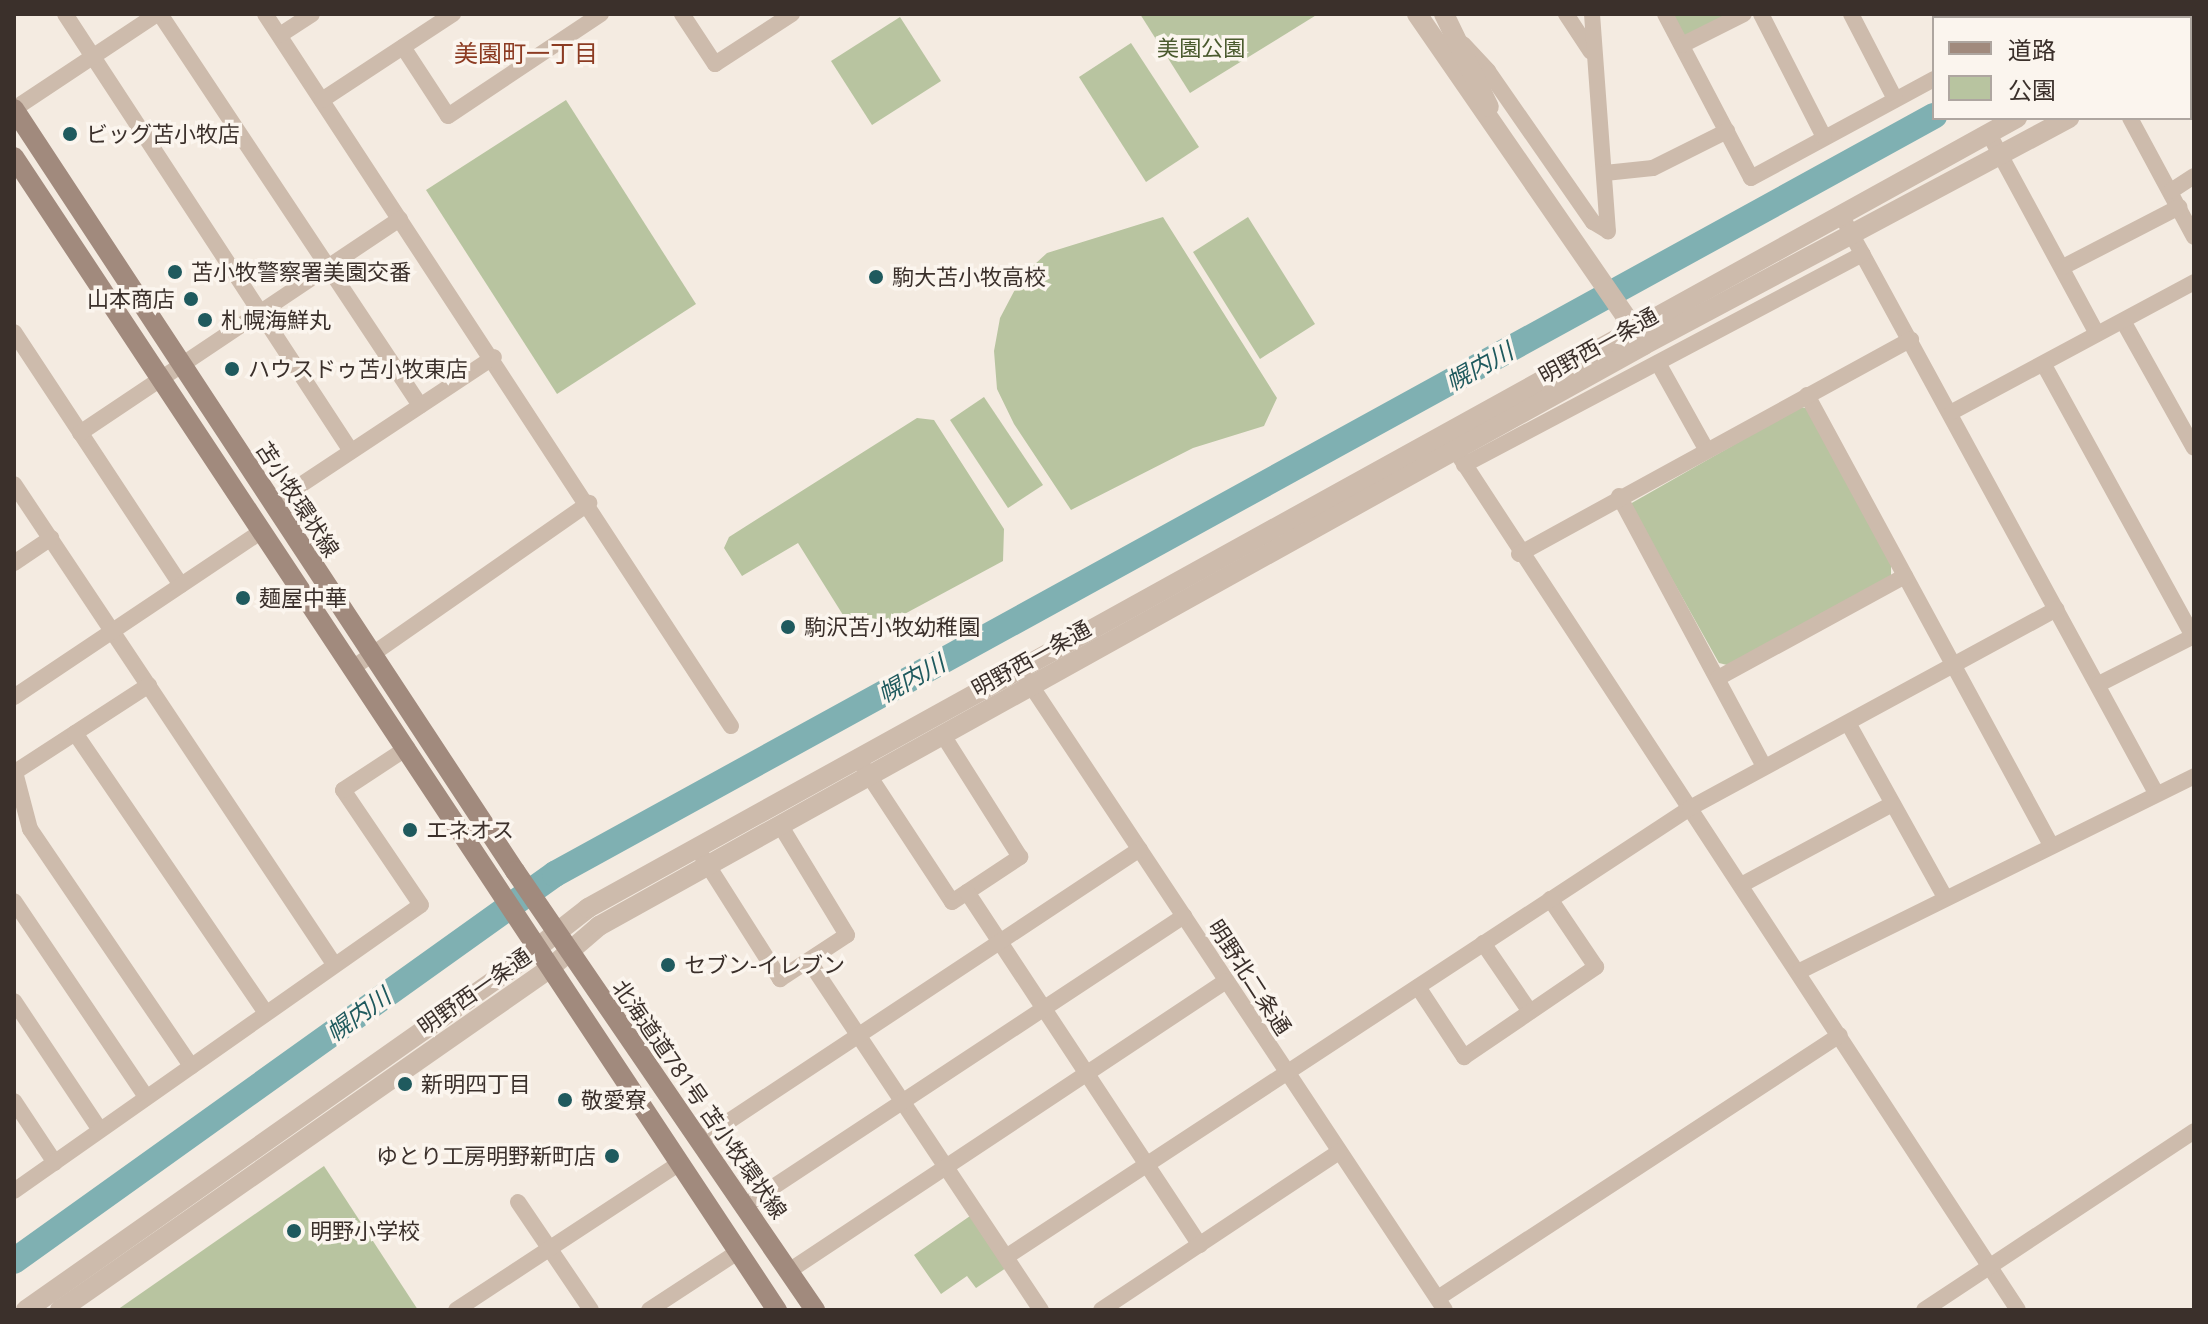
<!DOCTYPE html>
<meta charset="utf-8">
<style>
body{margin:0}
#map{position:relative;width:2208px;height:1324px;overflow:hidden;background:#f4ebe1;font-family:"Open Sans","Noto Sans JP",sans-serif}
div>[style]{position:absolute}
.green>*{inset:0;background:#b8c4a0}
.river>*{height:26px;margin:-13px;padding:0 13px;transform-origin:13px;border-radius:13px;background:#7fb0b2}
.minor>*{height:16px;margin:-8px;padding:0 8px;transform-origin:8px;border-radius:8px;background:#cdbbac}
.tertiary>*{height:20px;margin:-10px;padding:0 10px;transform-origin:10px;border-radius:10px;background:#cdbbac}
.secondary>*{height:20px;margin:-10px;padding:0 10px;transform-origin:10px;border-radius:10px;background:#a18a7d}
.dots>*{width:22px;height:22px;translate:-50% -50%;box-sizing:border-box;border:4px solid #fbf5ee;border-radius:50%}
span{translate:-50% -50%;white-space:nowrap;text-align:center;line-height:1.15;-webkit-text-stroke:7px #fbf5ee;paint-order:stroke}
.park-label{font-size:22px;color:#4a5a2e}
.poi-label{font-size:22px;color:#3b302b}
.left{translate:0 -50%;text-align:left}
.right{translate:-100% -50%;text-align:right}
.street-label{font-size:22px;color:#3b302b}
.neighbourhood-label{font-size:24px;color:#8c3b22}
.water-label{font-size:24px;color:#1f5a5e;font-style:italic}
.frame{position:absolute;inset:0;border:16px solid #3b302b;pointer-events:none}
.legend{position:absolute;left:1932px;top:16px;width:260px;height:104px;box-sizing:border-box;background:#fbf5ee;border:2px solid #aea6a0;margin:0;padding:10px 14px;list-style:none;font-size:24px;color:#3b302b}
.legend li{display:flex;align-items:center;gap:16px;height:40px}
.legend b{width:40px;border:2px solid #aea6a0}
</style>
<div id="map">
<div class="green">
<div style="clip-path:polygon(1140px 14px,1318px 14px,1190px 93px)"></div>
<div style="clip-path:polygon(1665px 14px,1744px 14px,1682px 45px)"></div>
<div style="clip-path:polygon(900px 17px,941px 81px,872px 125px,831px 61px)"></div>
<div style="clip-path:polygon(1131px 43px,1199px 147px,1146px 182px,1079px 77px)"></div>
<div style="clip-path:polygon(566px 100px,696px 304px,557px 394px,426px 190px)"></div>
<div style="clip-path:polygon(1163px 217px,1277px 398px,1264px 426px,1193px 448px,1071px 510px,1014px 424px,997px 389px,994px 351px,1000px 318px,1022px 276px,1047px 253px)"></div>
<div style="clip-path:polygon(1248px 217px,1315px 324px,1260px 359px,1193px 252px)"></div>
<div style="clip-path:polygon(984px 397px,1043px 485px,1008px 508px,950px 420px)"></div>
<div style="clip-path:polygon(1800px 407px,1806px 408px,1891px 565px,1891px 577px,1727px 665px,1719px 663px,1630px 504px)"></div>
<div style="clip-path:polygon(917px 418px,934px 420px,1004px 529px,1003px 561px,858px 639px,798px 543px,742px 576px,724px 548px,729px 537px)"></div>
<div style="clip-path:polygon(324px 1166px,418px 1310px,117px 1310px)"></div>
<div style="clip-path:polygon(970px 1216px,1006px 1268px,976px 1288px,967px 1276px,941px 1294px,914px 1255px)"></div>
</div>
<div class="river">
<div style="left:2101px;top:18px;width:6px;rotate:-39deg"></div>
<div style="left:14px;top:1261px;width:665px;rotate:-35.58deg"></div>
<div style="left:555px;top:874px;width:1574px;rotate:-28.8deg"></div>
</div>
<div class="minor">
<div style="left:65px;top:14px;width:522px;rotate:56.8deg"></div>
<div style="left:160px;top:14px;width:470px;rotate:56.4deg"></div>
<div style="left:265px;top:14px;width:851px;rotate:56.8deg"></div>
<div style="left:682px;top:14px;width:60px;rotate:56.6deg"></div>
<div style="left:715px;top:64px;width:92px;rotate:-33deg"></div>
<div style="left:1566px;top:14px;width:45px;rotate:56.7deg"></div>
<div style="left:1592px;top:14px;width:218px;rotate:85.8deg"></div>
<div style="left:1665px;top:14px;width:185px;rotate:62.3deg"></div>
<div style="left:1751px;top:178px;width:208px;rotate:-28.4deg"></div>
<div style="left:1761px;top:14px;width:138px;rotate:62.9deg"></div>
<div style="left:1851px;top:14px;width:96px;rotate:62.6deg"></div>
<div style="left:1950px;top:14px;width:4px;rotate:63deg"></div>
<div style="left:2035px;top:18px;width:7px;rotate:-34deg"></div>
<div style="left:280px;top:35px;width:38px;rotate:-33deg"></div>
<div style="left:1463px;top:44px;width:37px;rotate:47deg"></div>
<div style="left:1488px;top:71px;width:184px;rotate:55.2deg"></div>
<div style="left:1593px;top:222px;width:17px;rotate:31deg"></div>
<div style="left:1682px;top:45px;width:69px;rotate:-26.6deg"></div>
<div style="left:403px;top:47px;width:82px;rotate:56.9deg"></div>
<div style="left:448px;top:116px;width:184px;rotate:-33.7deg"></div>
<div style="left:322px;top:100px;width:157px;rotate:-33.3deg"></div>
<div style="left:14px;top:109px;width:172px;rotate:-33.6deg"></div>
<div style="left:2130px;top:118px;width:135px;rotate:61.7deg"></div>
<div style="left:1989px;top:134px;width:227px;rotate:61.6deg"></div>
<div style="left:1605px;top:173px;width:48px;rotate:-5.9deg"></div>
<div style="left:1653px;top:168px;width:83px;rotate:-26.6deg"></div>
<div style="left:2171px;top:191px;width:27px;rotate:-33deg"></div>
<div style="left:1846px;top:224px;width:648px;rotate:61.42deg"></div>
<div style="left:2063px;top:267px;width:131px;rotate:-27.3deg"></div>
<div style="left:2123px;top:321px;width:145px;rotate:60.8deg"></div>
<div style="left:14px;top:332px;width:303px;rotate:56.6deg"></div>
<div style="left:1658px;top:363px;width:98px;rotate:60.8deg"></div>
<div style="left:2044px;top:365px;width:309px;rotate:61.2deg"></div>
<div style="left:1807px;top:395px;width:512px;rotate:61.53deg"></div>
<div style="left:1952px;top:412px;width:275px;rotate:-28.2deg"></div>
<div style="left:80px;top:433px;width:385px;rotate:-33.8deg"></div>
<div style="left:1450px;top:442px;width:1037px;rotate:56.8deg"></div>
<div style="left:1464px;top:465px;width:451px;rotate:-27.9deg"></div>
<div style="left:14px;top:484px;width:577px;rotate:56.31deg"></div>
<div style="left:1619px;top:496px;width:305px;rotate:61.8deg"></div>
<div style="left:272px;top:504px;width:266px;rotate:-33.5deg"></div>
<div style="left:1519px;top:554px;width:447px;rotate:-28.7deg"></div>
<div style="left:14px;top:563px;width:45px;rotate:-34deg"></div>
<div style="left:354px;top:667px;width:287px;rotate:-34.9deg"></div>
<div style="left:1026px;top:678px;width:758px;rotate:56.46deg"></div>
<div style="left:1718px;top:678px;width:213px;rotate:-28.6deg"></div>
<div style="left:2099px;top:684px;width:106px;rotate:-26.8deg"></div>
<div style="left:149px;top:685px;width:160px;rotate:147deg"></div>
<div style="left:15px;top:772px;width:59px;rotate:75.3deg"></div>
<div style="left:30px;top:829px;width:287px;rotate:55.8deg"></div>
<div style="left:14px;top:697px;width:295px;rotate:-33.8deg"></div>
<div style="left:1848px;top:723px;width:199px;rotate:60.9deg"></div>
<div style="left:75px;top:733px;width:338px;rotate:55.7deg"></div>
<div style="left:864px;top:768px;width:160px;rotate:56.7deg"></div>
<div style="left:952px;top:902px;width:82px;rotate:-33.5deg"></div>
<div style="left:1020px;top:857px;width:144px;rotate:-122.3deg"></div>
<div style="left:702px;top:856px;width:146px;rotate:57.6deg"></div>
<div style="left:780px;top:979px;width:80px;rotate:-33.3deg"></div>
<div style="left:847px;top:935px;width:129px;rotate:-121.3deg"></div>
<div style="left:1743px;top:884px;width:169px;rotate:-28.2deg"></div>
<div style="left:967px;top:892px;width:423px;rotate:56.6deg"></div>
<div style="left:14px;top:901px;width:236px;rotate:56deg"></div>
<div style="left:1483px;top:943px;width:83px;rotate:55.7deg"></div>
<div style="left:809px;top:961px;width:419px;rotate:56.4deg"></div>
<div style="left:1800px;top:971px;width:440px;rotate:-26.3deg"></div>
<div style="left:1418px;top:987px;width:84px;rotate:56.7deg"></div>
<div style="left:1464px;top:1057px;width:160px;rotate:-34.3deg"></div>
<div style="left:1596px;top:967px;width:82px;rotate:-124.1deg"></div>
<div style="left:14px;top:1001px;width:155px;rotate:56.3deg"></div>
<div style="left:14px;top:1101px;width:74px;rotate:56.5deg"></div>
<div style="left:702px;top:1139px;width:525px;rotate:-33.51deg"></div>
<div style="left:14px;top:1191px;width:497px;rotate:-35.1deg"></div>
<div style="left:421px;top:905px;width:139px;rotate:-124.1deg"></div>
<div style="left:343px;top:790px;width:77px;rotate:-33.3deg"></div>
<div style="left:518px;top:1202px;width:130px;rotate:55.9deg"></div>
<div style="left:746px;top:1205px;width:525px;rotate:-33.42deg"></div>
<div style="left:1006px;top:1257px;width:818px;rotate:-33.28deg"></div>
<div style="left:1690px;top:808px;width:417px;rotate:-28.5deg"></div>
<div style="left:789px;top:1271px;width:524px;rotate:-33.57deg"></div>
<div style="left:1438px;top:1298px;width:480px;rotate:-33.2deg"></div>
<div style="left:456px;top:1310px;width:269px;rotate:-33.3deg"></div>
<div style="left:649px;top:1310px;width:108px;rotate:-33.2deg"></div>
<div style="left:1101px;top:1310px;width:286px;rotate:-33.6deg"></div>
<div style="left:1924px;top:1310px;width:324px;rotate:-33.5deg"></div>
</div>
<div class="tertiary">
<div style="left:1417px;top:14px;width:395px;rotate:55.4deg"></div>
<div style="left:1444px;top:14px;width:103px;rotate:64.2deg"></div>
<div style="left:2171px;top:18px;width:6px;rotate:-39deg"></div>
<div style="left:2190px;top:35px;width:5px;rotate:-37deg"></div>
<div style="left:26px;top:1310px;width:591px;rotate:-35.14deg"></div>
<div style="left:509px;top:970px;width:100px;rotate:-38.1deg"></div>
<div style="left:588px;top:908px;width:1633px;rotate:-28.94deg"></div>
<div style="left:60px;top:1310px;width:596px;rotate:-34.89deg"></div>
<div style="left:549px;top:969px;width:66px;rotate:-40.7deg"></div>
<div style="left:599px;top:926px;width:1196px;rotate:-29.07deg"></div>
<div style="left:1644px;top:345px;width:482px;rotate:-28.1deg"></div>
</div>
<div class="secondary">
<div style="left:14px;top:109px;width:912px;rotate:56.68deg"></div>
<div style="left:515px;top:871px;width:532px;rotate:55.65deg"></div>
<div style="left:14px;top:157px;width:1383px;rotate:56.51deg"></div>
</div>
<div class="dots">
<div style="left:70px;top:134px;background:#1f5a5e"></div>
<div style="left:175px;top:272px;background:#1f5a5e"></div>
<div style="left:876px;top:277px;background:#1f5a5e"></div>
<div style="left:191px;top:299px;background:#1f5a5e"></div>
<div style="left:205px;top:320px;background:#1f5a5e"></div>
<div style="left:232px;top:369px;background:#1f5a5e"></div>
<div style="left:243px;top:598px;background:#1f5a5e"></div>
<div style="left:788px;top:627px;background:#1f5a5e"></div>
<div style="left:410px;top:830px;background:#1f5a5e"></div>
<div style="left:668px;top:965px;background:#1f5a5e"></div>
<div style="left:405px;top:1084px;background:#1f5a5e"></div>
<div style="left:565px;top:1100px;background:#1f5a5e"></div>
<div style="left:612px;top:1156px;background:#1f5a5e"></div>
<div style="left:294px;top:1231px;background:#1f5a5e"></div>
</div>
<div class="park-label">
<span style="left:1201px;top:48px">美園公園</span>
</div>
<div class="poi-label">
<span class="left" style="left:86px;top:134px">ビッグ苫小牧店</span>
<span class="left" style="left:191px;top:272px">苫小牧警察署美園交番</span>
<span class="left" style="left:892px;top:277px">駒大苫小牧高校</span>
<span class="right" style="left:175px;top:299px">山本商店</span>
<span class="left" style="left:221px;top:320px">札幌海鮮丸</span>
<span class="left" style="left:248px;top:369px">ハウスドゥ苫小牧東店</span>
<span class="left" style="left:259px;top:598px">麺屋中華</span>
<span class="left" style="left:804px;top:627px">駒沢苫小牧幼稚園</span>
<span class="left" style="left:426px;top:830px">エネオス</span>
<span class="left" style="left:684px;top:965px">セブン-イレブン</span>
<span class="left" style="left:421px;top:1084px">新明四丁目</span>
<span class="left" style="left:581px;top:1100px">敬愛寮</span>
<span class="right" style="left:596px;top:1156px">ゆとり工房明野新町店</span>
<span class="left" style="left:310px;top:1231px">明野小学校</span>
</div>
<div class="street-label">
<span style="left:1598px;top:345px;rotate:-29deg">明野西一条通</span>
<span style="left:298px;top:499px;rotate:57deg">苫小牧環状線</span>
<span style="left:1031px;top:658px;rotate:-29deg">明野西一条通</span>
<span style="left:1250px;top:977px;rotate:57deg">明野北二条通</span>
<span style="left:474px;top:991px;rotate:-35deg">明野西一条通</span>
<span style="left:700px;top:1099px;rotate:55deg">北海道道781号 苫小牧環状線</span>
</div>
<div class="neighbourhood-label">
<span style="left:526px;top:53px">美園町一丁目</span>
</div>
<div class="water-label">
<span style="left:1479px;top:366px;rotate:-29deg">幌内川</span>
<span style="left:911px;top:678px;rotate:-29deg">幌内川</span>
<span style="left:358px;top:1014px;rotate:-36deg">幌内川</span>
</div>
<div class="frame"></div>
<ul class="legend">
<li><b style="height:10px;background:#a18a7d"></b>道路</li>
<li><b style="height:22px;background:#b8c4a0"></b>公園</li>
</ul>
</div>
